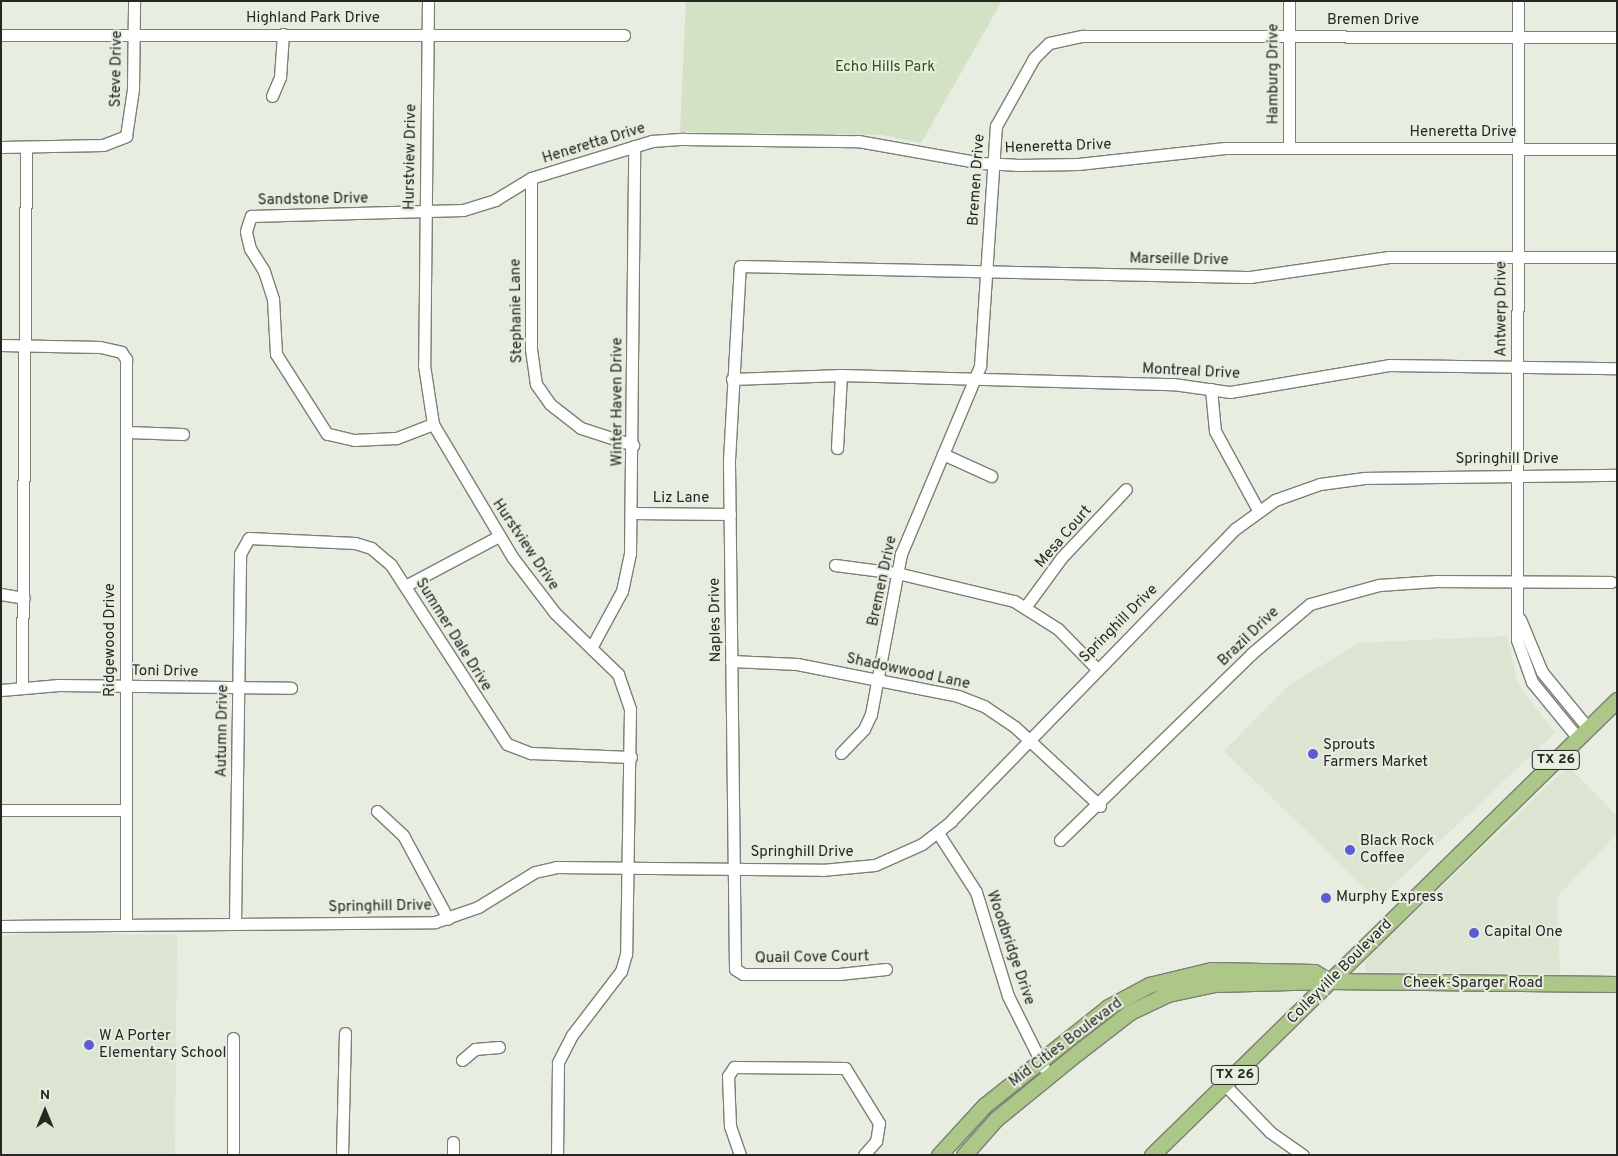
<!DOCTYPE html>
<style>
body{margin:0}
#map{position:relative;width:1618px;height:1156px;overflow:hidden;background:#e7ede0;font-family:Overpass,sans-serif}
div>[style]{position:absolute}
.built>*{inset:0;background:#dbe5d1}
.green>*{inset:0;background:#d3e1c4}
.roads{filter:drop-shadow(1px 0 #7b8075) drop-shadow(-1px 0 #7b8075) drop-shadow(0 1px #7b8075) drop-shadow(0 -1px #7b8075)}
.minor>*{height:11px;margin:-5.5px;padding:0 5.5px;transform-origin:5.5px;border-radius:5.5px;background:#fff}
.major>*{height:15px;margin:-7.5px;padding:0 7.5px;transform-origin:7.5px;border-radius:7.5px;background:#adc788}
.dots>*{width:14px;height:14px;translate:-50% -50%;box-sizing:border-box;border:2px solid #e7ede0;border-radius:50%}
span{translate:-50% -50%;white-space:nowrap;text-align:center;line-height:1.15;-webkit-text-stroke:4px #e7ede0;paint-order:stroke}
.shield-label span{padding:1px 4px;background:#e7ede0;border:1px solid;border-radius:4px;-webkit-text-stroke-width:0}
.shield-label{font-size:14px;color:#242722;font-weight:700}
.street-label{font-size:15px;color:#242722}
.park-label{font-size:15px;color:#38520c}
.poi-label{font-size:15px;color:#242722}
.left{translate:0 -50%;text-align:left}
.frame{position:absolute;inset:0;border:2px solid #242722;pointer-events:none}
.north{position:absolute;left:20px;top:1086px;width:50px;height:50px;-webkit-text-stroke:4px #e7ede0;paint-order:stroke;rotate:0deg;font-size:14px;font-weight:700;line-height:20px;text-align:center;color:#242722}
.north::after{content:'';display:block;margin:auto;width:18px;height:22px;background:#242722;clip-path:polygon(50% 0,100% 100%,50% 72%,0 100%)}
</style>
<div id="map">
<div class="built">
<div style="clip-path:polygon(1507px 636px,1518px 684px,1555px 733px,1377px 900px,1224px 751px,1288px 686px,1359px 643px)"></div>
<div style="clip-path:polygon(1568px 766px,1617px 816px,1617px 833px,1557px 897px,1560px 974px,1366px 972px,1365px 960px)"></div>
<div style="clip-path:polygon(32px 933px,177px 935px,175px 1155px,1px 1155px,1px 936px)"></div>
</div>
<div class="green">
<div style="clip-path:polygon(686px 1px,1002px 1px,921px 143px,882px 135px,680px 132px)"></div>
</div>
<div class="roads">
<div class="minor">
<div style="left:428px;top:1px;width:364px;rotate:90.6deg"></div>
<div style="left:424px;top:365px;width:60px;rotate:81.3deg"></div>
<div style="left:433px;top:424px;width:156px;rotate:59.2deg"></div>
<div style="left:513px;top:558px;width:69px;rotate:52.6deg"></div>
<div style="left:555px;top:613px;width:88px;rotate:44.1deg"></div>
<div style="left:618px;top:674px;width:37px;rotate:71deg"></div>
<div style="left:630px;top:709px;width:245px;rotate:90.9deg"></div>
<div style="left:626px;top:954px;width:18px;rotate:106deg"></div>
<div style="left:621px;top:971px;width:81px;rotate:127.4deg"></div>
<div style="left:572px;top:1035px;width:31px;rotate:117deg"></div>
<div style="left:558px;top:1063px;width:92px;rotate:90.6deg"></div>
<div style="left:1289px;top:1px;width:146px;rotate:90deg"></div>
<div style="left:1518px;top:1px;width:639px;rotate:90.09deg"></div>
<div style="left:1517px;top:640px;width:45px;rotate:70.3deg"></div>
<div style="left:1532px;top:682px;width:72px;rotate:50.6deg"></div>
<div style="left:1px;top:35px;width:623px"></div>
<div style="left:272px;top:96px;width:21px;rotate:-67deg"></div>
<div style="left:280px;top:77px;width:43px;rotate:-86deg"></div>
<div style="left:1px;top:147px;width:102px;rotate:-1.1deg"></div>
<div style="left:103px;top:145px;width:25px;rotate:-21deg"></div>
<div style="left:126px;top:136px;width:48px;rotate:-81.5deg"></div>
<div style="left:133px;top:89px;width:88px;rotate:-89.3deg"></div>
<div style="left:531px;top:178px;width:171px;rotate:90deg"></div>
<div style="left:531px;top:349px;width:35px;rotate:82deg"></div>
<div style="left:536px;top:384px;width:24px;rotate:55deg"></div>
<div style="left:550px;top:404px;width:39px;rotate:38deg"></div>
<div style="left:581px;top:428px;width:55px;rotate:18.1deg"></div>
<div style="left:1px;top:345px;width:99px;rotate:1.2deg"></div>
<div style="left:100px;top:347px;width:22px;rotate:13deg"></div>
<div style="left:121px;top:352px;width:9px;rotate:54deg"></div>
<div style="left:126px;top:359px;width:565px;rotate:90deg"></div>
<div style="left:732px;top:379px;width:109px;rotate:-2.1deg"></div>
<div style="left:841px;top:375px;width:332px;rotate:1.6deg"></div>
<div style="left:1173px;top:384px;width:58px;rotate:8deg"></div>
<div style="left:1230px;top:392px;width:161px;rotate:-9.6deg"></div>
<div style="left:1389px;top:365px;width:228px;rotate:0.8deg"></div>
<div style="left:1211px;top:389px;width:42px;rotate:84.6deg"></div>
<div style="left:1215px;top:431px;width:90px;rotate:61.4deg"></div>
<div style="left:433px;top:424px;width:40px;rotate:159deg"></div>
<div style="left:396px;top:438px;width:42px;rotate:177.3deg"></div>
<div style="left:354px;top:440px;width:28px;rotate:-167deg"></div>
<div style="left:327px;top:434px;width:95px;rotate:-122.5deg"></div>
<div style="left:276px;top:354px;width:55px;rotate:-93.1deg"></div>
<div style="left:273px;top:299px;width:29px;rotate:-108deg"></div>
<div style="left:264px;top:271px;width:26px;rotate:-122deg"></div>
<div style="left:250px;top:249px;width:18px;rotate:-103deg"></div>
<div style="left:246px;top:231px;width:16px;rotate:-72deg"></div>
<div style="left:251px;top:216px;width:212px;rotate:-1.6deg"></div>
<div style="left:463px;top:210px;width:34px;rotate:-17deg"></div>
<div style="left:495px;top:200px;width:42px;rotate:-31.4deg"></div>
<div style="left:531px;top:178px;width:127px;rotate:-17deg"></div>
<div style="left:652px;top:141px;width:31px;rotate:-4deg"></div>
<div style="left:683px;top:139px;width:175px;rotate:0.7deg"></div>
<div style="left:858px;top:141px;width:125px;rotate:10.1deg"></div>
<div style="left:981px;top:163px;width:35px;rotate:3deg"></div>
<div style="left:1016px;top:165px;width:62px;rotate:-0.9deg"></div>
<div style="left:1078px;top:164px;width:148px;rotate:-6.2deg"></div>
<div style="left:1225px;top:148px;width:392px;rotate:0.1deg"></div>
<div style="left:127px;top:432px;width:56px;rotate:2deg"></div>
<div style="left:837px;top:448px;width:73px;rotate:-86.9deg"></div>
<div style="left:943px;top:454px;width:53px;rotate:24.6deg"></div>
<div style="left:632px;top:513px;width:98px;rotate:0.6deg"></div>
<div style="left:835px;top:565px;width:63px;rotate:7.4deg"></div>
<div style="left:897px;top:573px;width:120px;rotate:13.5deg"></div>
<div style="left:1014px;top:601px;width:52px;rotate:32.5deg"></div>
<div style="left:1058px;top:629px;width:54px;rotate:45.7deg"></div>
<div style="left:405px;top:586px;width:106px;rotate:-28deg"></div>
<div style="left:1px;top:594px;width:23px;rotate:10deg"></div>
<div style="left:1026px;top:606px;width:61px;rotate:-53.7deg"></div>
<div style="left:1062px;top:557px;width:93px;rotate:-46.7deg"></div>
<div style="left:1520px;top:619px;width:57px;rotate:67.5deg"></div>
<div style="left:1542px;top:672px;width:72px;rotate:50.6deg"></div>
<div style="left:591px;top:648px;width:65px;rotate:-61.5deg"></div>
<div style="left:622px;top:591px;width:39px;rotate:-78deg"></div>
<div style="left:630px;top:553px;width:407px;rotate:-89.4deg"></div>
<div style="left:731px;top:661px;width:66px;rotate:2.6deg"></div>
<div style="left:797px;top:664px;width:164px;rotate:11.2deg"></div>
<div style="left:958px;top:696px;width:28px;rotate:21deg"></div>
<div style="left:984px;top:706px;width:37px;rotate:34deg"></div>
<div style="left:1015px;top:727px;width:116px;rotate:42.9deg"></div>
<div style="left:22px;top:687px;width:540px;rotate:-89.58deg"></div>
<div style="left:1px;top:690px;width:58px;rotate:-4.9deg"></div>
<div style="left:59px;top:685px;width:232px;rotate:0.7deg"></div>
<div style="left:841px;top:753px;width:33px;rotate:-46deg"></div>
<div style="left:864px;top:729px;width:17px;rotate:-65deg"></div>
<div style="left:871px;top:714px;width:163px;rotate:-79.4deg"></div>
<div style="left:901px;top:554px;width:204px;rotate:-67.2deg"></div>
<div style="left:980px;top:366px;width:241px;rotate:-86.2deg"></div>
<div style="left:996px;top:126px;width:78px;rotate:-60.8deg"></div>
<div style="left:1034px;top:58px;width:21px;rotate:-45deg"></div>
<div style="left:1049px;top:43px;width:35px;rotate:-12deg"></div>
<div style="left:1083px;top:36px;width:534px;rotate:0.11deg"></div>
<div style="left:1px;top:810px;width:125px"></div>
<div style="left:377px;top:811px;width:35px;rotate:43deg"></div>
<div style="left:403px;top:835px;width:95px;rotate:61.8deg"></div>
<div style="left:938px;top:833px;width:70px;rotate:57.2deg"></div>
<div style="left:976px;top:892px;width:109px;rotate:72.9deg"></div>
<div style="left:1008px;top:996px;width:80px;rotate:63.4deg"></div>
<div style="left:1060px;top:840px;width:267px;rotate:-44.2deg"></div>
<div style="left:1251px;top:654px;width:77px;rotate:-40.3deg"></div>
<div style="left:1310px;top:604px;width:72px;rotate:-15.4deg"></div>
<div style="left:1379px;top:585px;width:58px;rotate:-3.9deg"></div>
<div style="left:1437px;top:581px;width:174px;rotate:0.3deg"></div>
<div style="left:235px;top:923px;width:369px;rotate:-89.2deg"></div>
<div style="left:240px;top:554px;width:18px;rotate:-61deg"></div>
<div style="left:249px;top:538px;width:106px;rotate:2.7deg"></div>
<div style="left:355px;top:543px;width:17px;rotate:17deg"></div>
<div style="left:371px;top:548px;width:26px;rotate:40deg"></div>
<div style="left:391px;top:565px;width:213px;rotate:57.1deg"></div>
<div style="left:507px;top:744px;width:26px;rotate:21deg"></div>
<div style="left:531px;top:753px;width:100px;rotate:2.3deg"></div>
<div style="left:1px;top:926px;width:434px;rotate:-0.5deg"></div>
<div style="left:435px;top:922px;width:46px;rotate:-19.2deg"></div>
<div style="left:478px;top:907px;width:67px;rotate:-31.6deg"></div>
<div style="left:535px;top:872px;width:22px;rotate:-13deg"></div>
<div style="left:556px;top:867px;width:266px;rotate:0.6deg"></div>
<div style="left:822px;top:870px;width:53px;rotate:-5.4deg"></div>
<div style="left:875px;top:865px;width:51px;rotate:-24.1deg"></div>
<div style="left:922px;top:844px;width:37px;rotate:-38deg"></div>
<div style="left:951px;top:821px;width:407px;rotate:-45.8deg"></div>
<div style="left:1235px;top:529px;width:49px;rotate:-35.9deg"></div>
<div style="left:1275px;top:500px;width:48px;rotate:-19.6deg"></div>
<div style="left:1320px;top:484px;width:45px;rotate:-7.6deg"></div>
<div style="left:1365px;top:478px;width:252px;rotate:-0.7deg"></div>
<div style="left:886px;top:969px;width:47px;rotate:173.9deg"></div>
<div style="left:839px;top:974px;width:96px;rotate:180deg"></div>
<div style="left:743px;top:974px;width:9px;rotate:-148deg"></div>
<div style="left:735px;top:969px;width:509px;rotate:-90.68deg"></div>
<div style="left:729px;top:460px;width:194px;rotate:-86.8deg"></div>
<div style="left:740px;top:266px;width:510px;rotate:1.24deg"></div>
<div style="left:1250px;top:277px;width:140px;rotate:-8.2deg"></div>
<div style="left:1389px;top:257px;width:228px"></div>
<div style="left:462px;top:1060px;width:17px;rotate:-40deg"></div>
<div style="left:475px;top:1049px;width:24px;rotate:-5deg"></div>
<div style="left:1225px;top:1085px;width:65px;rotate:46.2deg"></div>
<div style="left:1270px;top:1132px;width:40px;rotate:34.9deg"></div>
<div style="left:453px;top:1142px;width:13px;rotate:90deg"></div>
<div style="left:233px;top:1155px;width:117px;rotate:-90deg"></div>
<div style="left:342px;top:1155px;width:122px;rotate:-88.6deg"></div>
<div style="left:740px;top:1155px;width:31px;rotate:-109deg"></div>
<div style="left:730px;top:1126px;width:50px;rotate:-92.3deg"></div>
<div style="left:728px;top:1076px;width:11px;rotate:-56deg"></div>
<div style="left:734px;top:1067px;width:111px;rotate:0.5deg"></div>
<div style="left:845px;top:1068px;width:65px;rotate:58.3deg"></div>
<div style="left:879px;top:1123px;width:18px;rotate:99deg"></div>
<div style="left:876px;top:1141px;width:18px;rotate:131deg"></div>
</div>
<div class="major">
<div style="left:939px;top:1155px;width:68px;rotate:-47.4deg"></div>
<div style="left:985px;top:1105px;width:157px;rotate:-38.5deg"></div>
<div style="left:1108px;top:1007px;width:47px;rotate:-28.2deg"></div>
<div style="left:1149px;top:985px;width:64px;rotate:-13.6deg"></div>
<div style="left:1211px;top:970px;width:103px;rotate:1.1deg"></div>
<div style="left:1314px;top:972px;width:17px;rotate:31deg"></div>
<div style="left:964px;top:1155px;width:48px;rotate:-48.4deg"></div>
<div style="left:996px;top:1119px;width:104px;rotate:-39.2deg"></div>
<div style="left:1077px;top:1053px;width:67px;rotate:-37.7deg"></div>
<div style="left:1130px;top:1012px;width:42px;rotate:-25.3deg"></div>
<div style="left:1168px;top:994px;width:48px;rotate:-12deg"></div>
<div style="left:1215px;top:984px;width:114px;rotate:-1.5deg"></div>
<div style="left:1329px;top:981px;width:288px;rotate:0.6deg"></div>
<div style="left:1152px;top:1155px;width:651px;rotate:-44.38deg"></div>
</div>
</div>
<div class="dots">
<div style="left:1313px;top:754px;background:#5c5cd4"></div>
<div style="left:1350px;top:850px;background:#5c5cd4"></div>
<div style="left:1326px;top:898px;background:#5c5cd4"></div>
<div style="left:1474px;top:933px;background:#5c5cd4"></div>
<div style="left:89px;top:1045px;background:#5c5cd4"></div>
</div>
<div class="shield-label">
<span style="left:1556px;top:760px">TX 26</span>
<span style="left:1235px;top:1075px">TX 26</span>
</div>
<div class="street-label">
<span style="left:313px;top:19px">Highland Park Drive</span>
<span style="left:1373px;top:21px">Bremen Drive</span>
<span style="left:117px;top:69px;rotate:-89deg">Steve Drive</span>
<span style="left:1274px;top:74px;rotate:-90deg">Hamburg Drive</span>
<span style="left:1463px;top:133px">Heneretta Drive</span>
<span style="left:594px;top:144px;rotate:-17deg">Heneretta Drive</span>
<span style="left:1058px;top:147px;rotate:-2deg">Heneretta Drive</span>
<span style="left:411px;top:157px;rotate:-89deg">Hurstview Drive</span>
<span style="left:977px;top:180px;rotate:-86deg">Bremen Drive</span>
<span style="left:313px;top:200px;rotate:-1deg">Sandstone Drive</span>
<span style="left:1179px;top:260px;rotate:1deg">Marseille Drive</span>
<span style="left:1502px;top:309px;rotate:-90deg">Antwerp Drive</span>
<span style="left:517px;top:311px;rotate:-91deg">Stephanie Lane</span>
<span style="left:1191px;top:372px;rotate:3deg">Montreal Drive</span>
<span style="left:618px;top:402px;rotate:-90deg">Winter Haven Drive</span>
<span style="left:1507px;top:460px">Springhill Drive</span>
<span style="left:681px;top:499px">Liz Lane</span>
<span style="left:1064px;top:537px;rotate:-49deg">Mesa Court</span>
<span style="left:525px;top:545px;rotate:56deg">Hurstview Drive</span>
<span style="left:883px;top:581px;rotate:-78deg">Bremen Drive</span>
<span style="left:716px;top:620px;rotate:-91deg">Naples Drive</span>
<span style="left:1119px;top:624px;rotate:-45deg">Springhill Drive</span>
<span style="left:453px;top:635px;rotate:58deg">Summer Dale Drive</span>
<span style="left:1249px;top:637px;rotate:-44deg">Brazil Drive</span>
<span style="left:111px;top:640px;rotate:-90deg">Ridgewood Drive</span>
<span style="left:165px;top:672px;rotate:1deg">Toni Drive</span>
<span style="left:908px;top:672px;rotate:12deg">Shadowwood Lane</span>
<span style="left:223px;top:731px;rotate:-89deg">Autumn Drive</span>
<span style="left:802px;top:853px">Springhill Drive</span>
<span style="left:380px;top:907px;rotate:-1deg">Springhill Drive</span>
<span style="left:1010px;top:948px;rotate:71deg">Woodbridge Drive</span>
<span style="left:812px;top:958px;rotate:-1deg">Quail Cove Court</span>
<span style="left:1340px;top:972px;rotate:-45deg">Colleyville Boulevard</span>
<span style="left:1473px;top:984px">Cheek-Sparger Road</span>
<span style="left:1066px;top:1043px;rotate:-37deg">Mid Cities Boulevard</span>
</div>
<div class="park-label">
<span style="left:885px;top:68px">Echo Hills Park</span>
</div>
<div class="poi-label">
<span class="left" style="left:1323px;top:754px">Sprouts<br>Farmers Market</span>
<span class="left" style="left:1360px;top:850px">Black Rock<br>Coffee</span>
<span class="left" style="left:1336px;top:898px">Murphy Express</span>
<span class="left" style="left:1484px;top:933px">Capital One</span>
<span class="left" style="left:99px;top:1045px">W A Porter<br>Elementary School</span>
</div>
<div class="frame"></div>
<div class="north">N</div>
</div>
